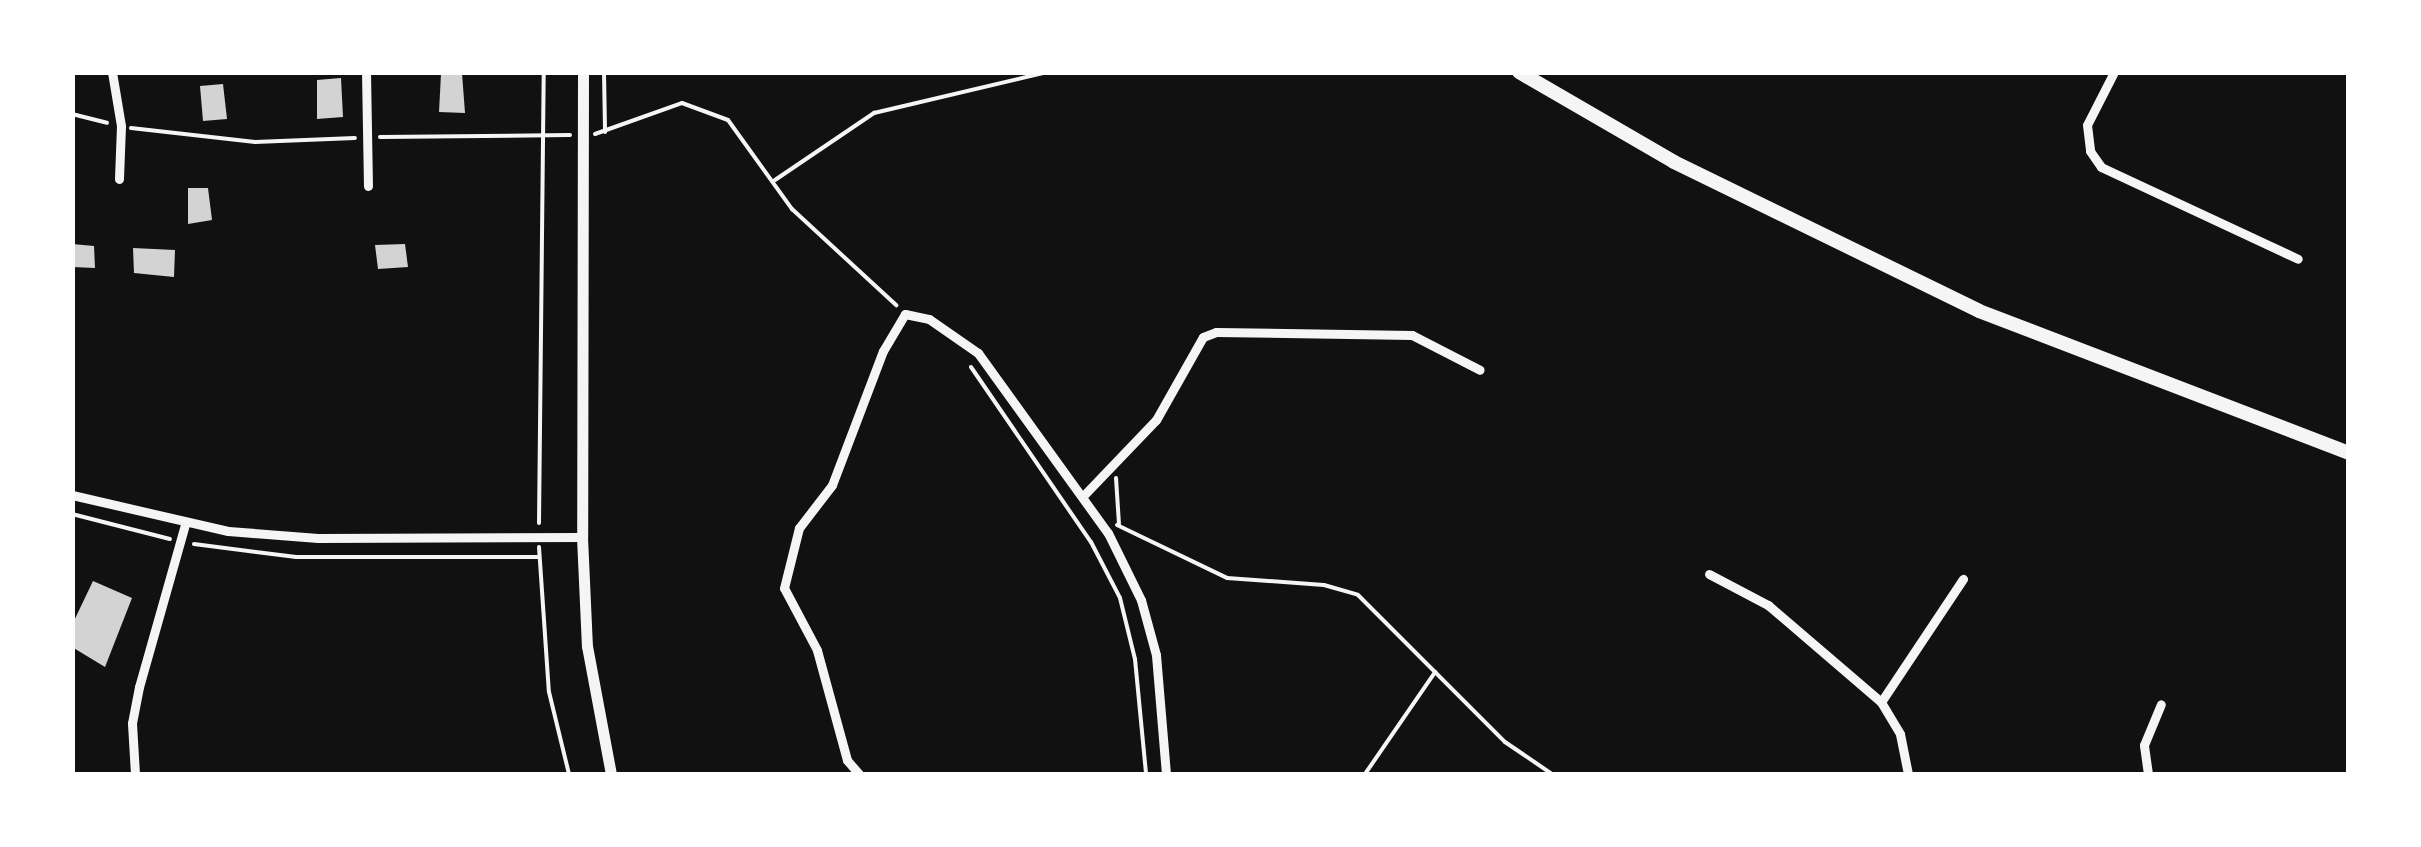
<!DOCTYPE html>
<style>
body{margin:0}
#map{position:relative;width:2421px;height:847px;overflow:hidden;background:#111;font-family:Cabin,sans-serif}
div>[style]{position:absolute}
.building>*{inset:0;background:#d3d3d3}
.path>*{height:4px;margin:-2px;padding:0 2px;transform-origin:2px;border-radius:2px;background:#f5f5f5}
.minor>*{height:9px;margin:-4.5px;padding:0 4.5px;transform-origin:4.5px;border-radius:4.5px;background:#f5f5f5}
.tertiary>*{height:11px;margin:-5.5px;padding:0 5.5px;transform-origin:5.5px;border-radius:5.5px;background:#f5f5f5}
.primary>*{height:14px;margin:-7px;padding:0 7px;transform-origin:7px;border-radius:7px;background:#f5f5f5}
span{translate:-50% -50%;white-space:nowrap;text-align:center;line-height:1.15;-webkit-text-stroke:9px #fff;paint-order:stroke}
.frame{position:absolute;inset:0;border:75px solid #fff;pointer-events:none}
</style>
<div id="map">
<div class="building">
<div style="clip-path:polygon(462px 73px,465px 113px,439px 112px,441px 74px)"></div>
<div style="clip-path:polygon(341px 78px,343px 117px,317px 119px,317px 80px)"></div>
<div style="clip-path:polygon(223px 84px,227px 119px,203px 121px,200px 86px)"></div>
<div style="clip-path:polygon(188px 188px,208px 188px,212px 220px,188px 224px)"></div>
<div style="clip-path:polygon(72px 244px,94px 246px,95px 268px,72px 267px)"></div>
<div style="clip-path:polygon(405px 244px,408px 267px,378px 269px,375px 245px)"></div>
<div style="clip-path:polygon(133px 248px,175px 250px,174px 277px,134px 273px)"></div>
<div style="clip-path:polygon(93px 581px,132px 598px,105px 667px,72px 647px,72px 625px)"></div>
</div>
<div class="path">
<div style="left:604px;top:72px;width:60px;rotate:89deg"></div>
<div style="left:72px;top:114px;width:36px;rotate:14deg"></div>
<div style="left:131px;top:128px;width:125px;rotate:6.4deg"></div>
<div style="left:255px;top:142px;width:100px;rotate:-2.3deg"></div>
<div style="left:595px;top:134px;width:92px;rotate:-19.6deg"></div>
<div style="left:682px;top:103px;width:49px;rotate:20.3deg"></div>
<div style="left:728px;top:120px;width:110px;rotate:54.3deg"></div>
<div style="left:792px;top:209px;width:142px;rotate:42.7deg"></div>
<div style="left:380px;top:137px;width:190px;rotate:-0.6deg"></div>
<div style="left:775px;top:180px;width:120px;rotate:-34.1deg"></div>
<div style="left:874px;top:113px;width:178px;rotate:-13.3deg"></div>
<div style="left:971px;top:367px;width:212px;rotate:55.6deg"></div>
<div style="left:1091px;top:542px;width:63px;rotate:62.6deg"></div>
<div style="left:1120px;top:598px;width:63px;rotate:76.2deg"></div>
<div style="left:1135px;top:659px;width:116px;rotate:84.5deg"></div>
<div style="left:1116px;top:478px;width:46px;rotate:86.3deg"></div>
<div style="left:72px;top:514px;width:101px;rotate:14.3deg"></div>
<div style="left:539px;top:523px;width:451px;rotate:-89.4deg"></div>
<div style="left:1117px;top:525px;width:122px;rotate:25.7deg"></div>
<div style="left:1227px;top:578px;width:97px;rotate:4.1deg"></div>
<div style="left:1324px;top:585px;width:35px;rotate:16deg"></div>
<div style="left:1358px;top:595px;width:208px;rotate:45deg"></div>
<div style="left:1505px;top:742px;width:57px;rotate:34.2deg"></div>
<div style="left:194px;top:544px;width:103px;rotate:7.3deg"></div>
<div style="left:296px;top:557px;width:242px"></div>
<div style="left:539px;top:547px;width:145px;rotate:86.1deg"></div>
<div style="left:549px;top:692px;width:84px;rotate:76.3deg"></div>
<div style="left:1365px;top:774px;width:124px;rotate:-55.5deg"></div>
</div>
<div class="minor">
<div style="left:112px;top:72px;width:55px;rotate:80.5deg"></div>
<div style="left:121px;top:126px;width:53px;rotate:92.2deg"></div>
<div style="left:366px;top:72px;width:114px;rotate:89deg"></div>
<div style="left:2114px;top:72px;width:59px;rotate:117deg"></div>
<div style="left:2087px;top:125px;width:26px;rotate:83deg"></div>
<div style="left:2090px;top:151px;width:19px;rotate:55deg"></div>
<div style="left:2101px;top:167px;width:217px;rotate:25deg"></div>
<div style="left:72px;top:495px;width:160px;rotate:13deg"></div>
<div style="left:228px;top:531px;width:90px;rotate:4.4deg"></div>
<div style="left:318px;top:538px;width:264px;rotate:-0.2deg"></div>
<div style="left:1084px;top:495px;width:104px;rotate:-46.2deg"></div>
<div style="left:1156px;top:420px;width:95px;rotate:-60.5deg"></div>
<div style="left:1203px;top:337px;width:14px;rotate:-21deg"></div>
<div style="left:1216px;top:332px;width:196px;rotate:0.9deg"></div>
<div style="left:1412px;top:335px;width:76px;rotate:27.2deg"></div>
<div style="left:1709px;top:574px;width:67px;rotate:27.7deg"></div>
<div style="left:1768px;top:605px;width:149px;rotate:40.6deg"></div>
<div style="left:1881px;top:702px;width:37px;rotate:59deg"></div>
<div style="left:1900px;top:734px;width:41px;rotate:78.7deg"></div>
<div style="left:1881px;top:702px;width:148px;rotate:-56.3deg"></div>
<div style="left:135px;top:774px;width:51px;rotate:-93.4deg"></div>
<div style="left:132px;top:723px;width:37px;rotate:-79deg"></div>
<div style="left:139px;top:687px;width:169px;rotate:-74.2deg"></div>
<div style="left:859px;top:774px;width:18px;rotate:-131deg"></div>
<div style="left:847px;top:760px;width:114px;rotate:-105.3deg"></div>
<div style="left:817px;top:650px;width:70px;rotate:-118deg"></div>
<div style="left:784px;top:588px;width:62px;rotate:-76deg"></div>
<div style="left:799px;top:528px;width:54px;rotate:-52.5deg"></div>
<div style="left:832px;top:485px;width:143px;rotate:-69.2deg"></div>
<div style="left:883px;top:351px;width:43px;rotate:-59.3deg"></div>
<div style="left:905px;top:314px;width:25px;rotate:12deg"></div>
<div style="left:929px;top:319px;width:60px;rotate:34.8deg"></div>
<div style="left:978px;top:353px;width:222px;rotate:54.2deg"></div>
<div style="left:1108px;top:533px;width:75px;rotate:63.8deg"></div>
<div style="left:1141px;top:600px;width:57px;rotate:74.7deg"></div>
<div style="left:1156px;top:655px;width:119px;rotate:85.2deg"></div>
<div style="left:2148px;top:774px;width:29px;rotate:-98deg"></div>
<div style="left:2144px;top:745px;width:44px;rotate:-67.5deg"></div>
</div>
<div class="tertiary">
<div style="left:583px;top:72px;width:465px;rotate:90.1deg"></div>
<div style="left:582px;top:537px;width:109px;rotate:87.4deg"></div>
<div style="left:587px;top:646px;width:130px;rotate:79.4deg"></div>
</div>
<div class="primary">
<div style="left:1519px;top:72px;width:179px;rotate:30.1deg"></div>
<div style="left:1674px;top:162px;width:339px;rotate:26deg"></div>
<div style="left:1979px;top:311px;width:395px;rotate:21deg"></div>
</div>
<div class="frame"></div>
</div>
